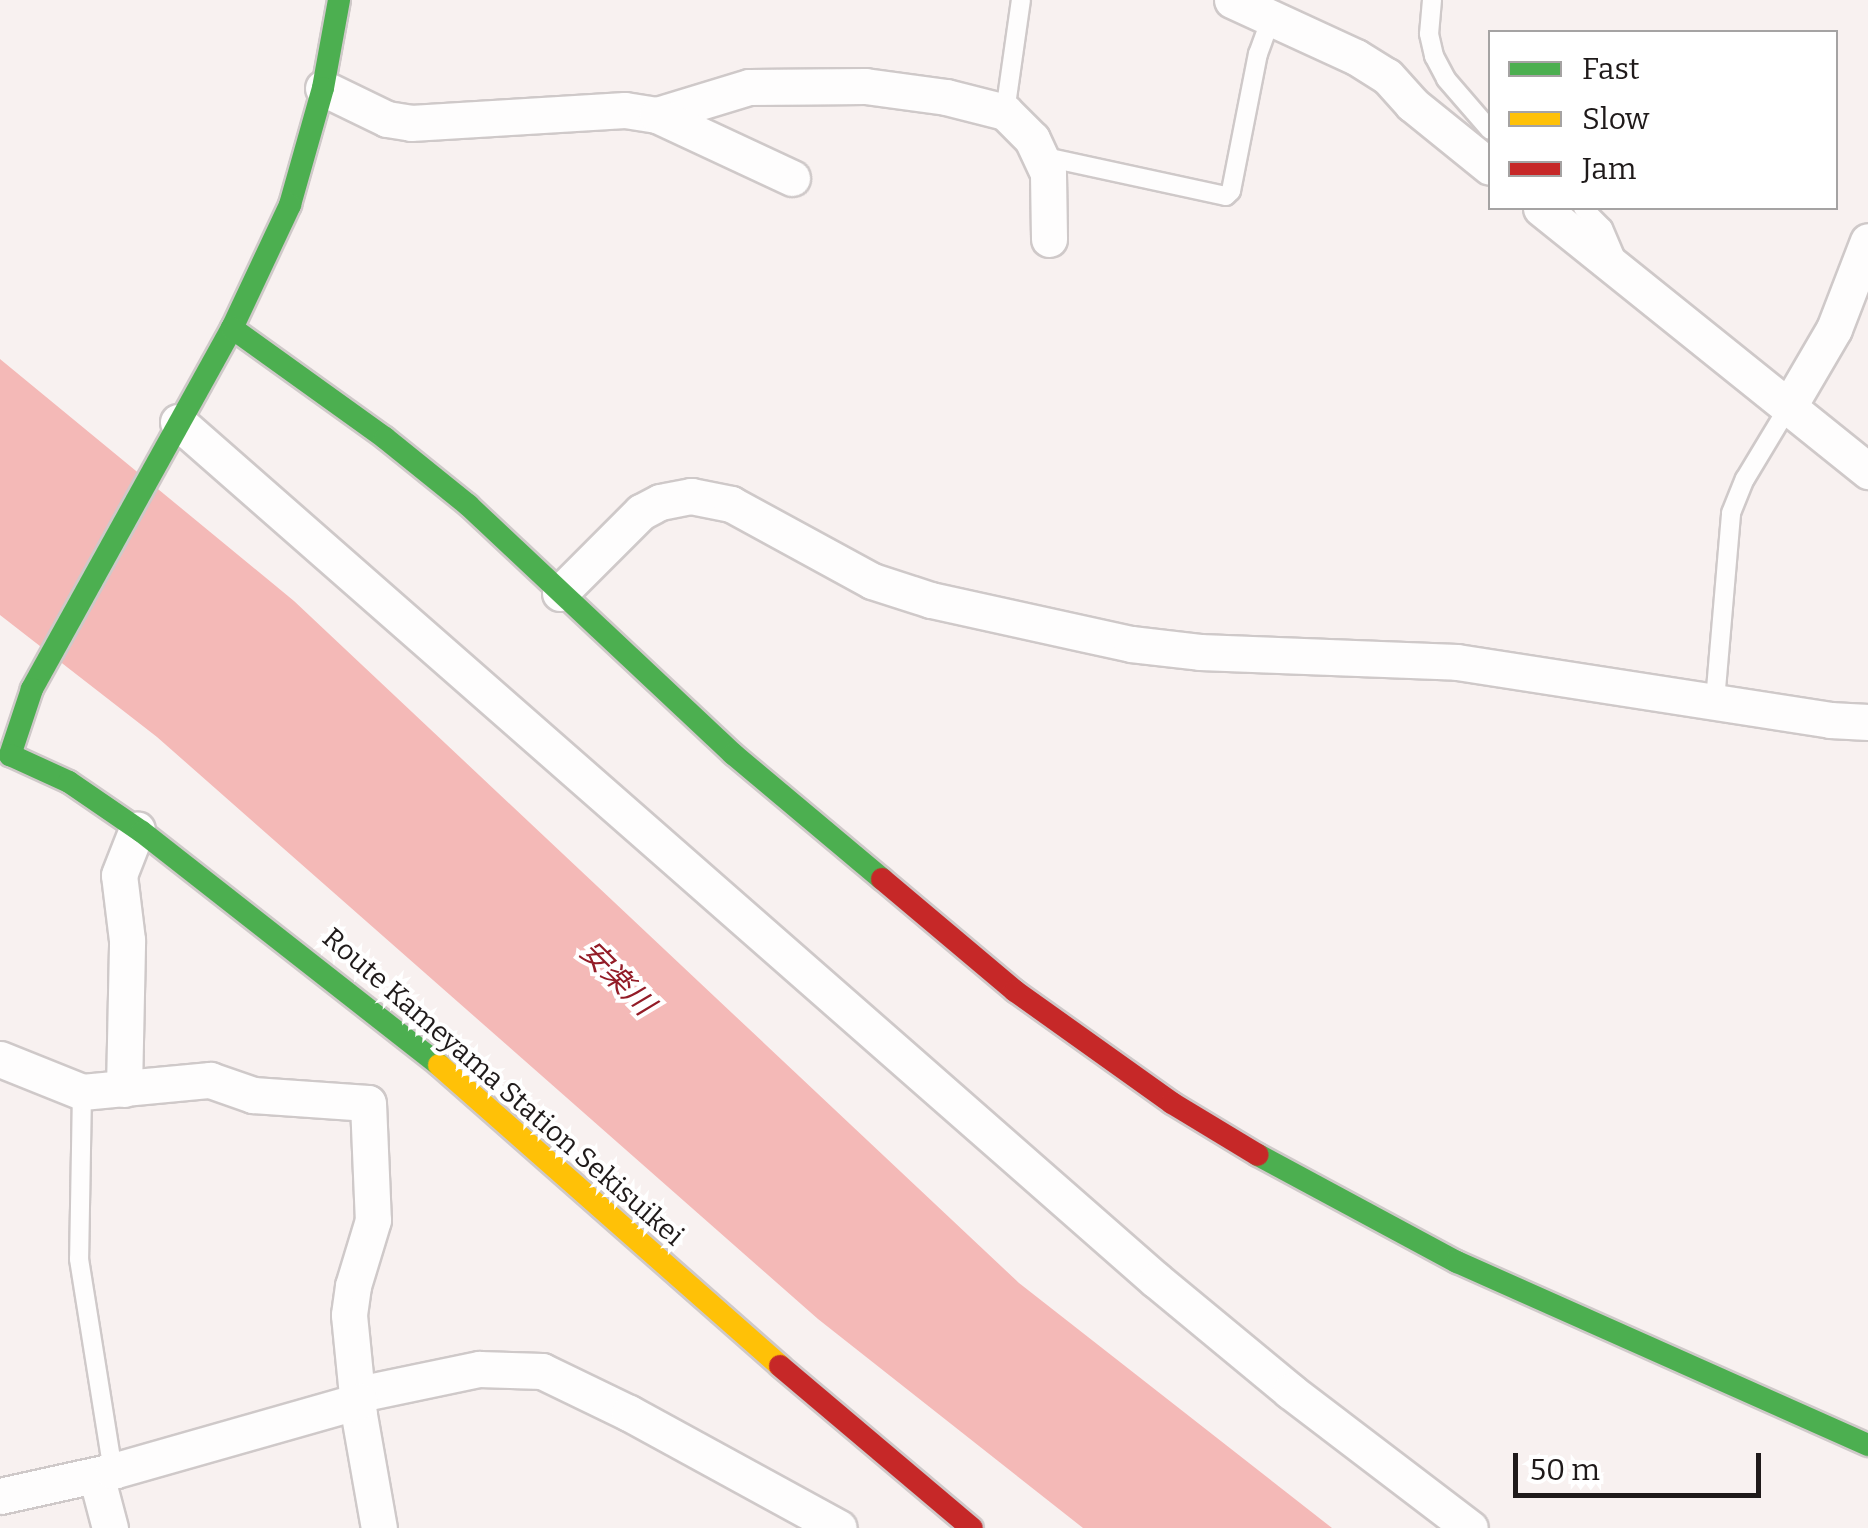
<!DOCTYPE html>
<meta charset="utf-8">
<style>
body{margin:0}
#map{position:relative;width:1868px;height:1528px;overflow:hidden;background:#f8f1f0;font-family:Bitter,"Noto Sans JP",serif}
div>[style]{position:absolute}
.water>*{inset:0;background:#f4b9b7}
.roads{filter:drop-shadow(2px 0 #cfc9c9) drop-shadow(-2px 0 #cfc9c9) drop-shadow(0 2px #cfc9c9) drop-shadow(0 -2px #cfc9c9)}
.lane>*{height:18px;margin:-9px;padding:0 9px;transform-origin:9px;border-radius:9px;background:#fefdfd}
.street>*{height:35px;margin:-17.5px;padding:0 17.5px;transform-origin:17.5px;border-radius:17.5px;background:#fefdfd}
.fast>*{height:22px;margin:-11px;padding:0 11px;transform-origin:11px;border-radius:11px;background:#4caf50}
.slow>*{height:22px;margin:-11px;padding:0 11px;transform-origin:11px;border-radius:11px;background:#ffc107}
.jam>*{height:22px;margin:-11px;padding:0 11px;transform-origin:11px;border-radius:11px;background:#c62828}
span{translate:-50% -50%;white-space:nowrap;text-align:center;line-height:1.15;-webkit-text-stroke:8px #fff;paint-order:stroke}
.street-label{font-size:28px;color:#1f1a1a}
.water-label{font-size:30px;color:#931c27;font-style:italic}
.legend{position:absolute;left:1488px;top:30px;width:350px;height:180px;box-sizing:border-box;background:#fff;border:2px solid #a5a3a3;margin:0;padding:12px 18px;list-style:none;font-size:30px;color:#1f1a1a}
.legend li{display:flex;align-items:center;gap:20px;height:50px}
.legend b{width:50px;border:2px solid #a5a3a3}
.scale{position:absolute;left:1513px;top:1453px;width:248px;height:45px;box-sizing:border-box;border:5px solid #1f1a1a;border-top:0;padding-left:12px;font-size:30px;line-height:35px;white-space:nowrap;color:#1f1a1a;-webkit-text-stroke:8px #fff;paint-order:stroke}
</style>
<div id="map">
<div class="water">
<div style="clip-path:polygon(0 359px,294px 601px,1019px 1283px,1332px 1528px,1083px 1528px,818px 1319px,157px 737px,0 615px)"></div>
</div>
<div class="roads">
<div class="lane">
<div style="left:1432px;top:0;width:34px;rotate:95deg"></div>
<div style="left:1429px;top:34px;width:23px;rotate:77deg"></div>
<div style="left:1434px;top:56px;width:26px;rotate:62deg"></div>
<div style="left:1446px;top:79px;width:67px;rotate:49.2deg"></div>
<div style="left:1005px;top:112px;width:113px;rotate:-81.9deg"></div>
<div style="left:1041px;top:156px;width:189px;rotate:12.2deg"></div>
<div style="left:1226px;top:196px;width:7px;rotate:-45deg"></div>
<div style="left:1231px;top:191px;width:140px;rotate:-78.9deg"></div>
<div style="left:1258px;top:54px;width:37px;rotate:-70deg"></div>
<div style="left:1583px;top:208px;width:28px;rotate:45deg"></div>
<div style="left:1603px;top:228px;width:36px;rotate:67deg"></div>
<div style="left:1715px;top:701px;width:189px;rotate:-85.1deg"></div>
<div style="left:1731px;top:513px;width:37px;rotate:-68deg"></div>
<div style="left:1745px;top:479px;width:85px;rotate:-58.9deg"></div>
<div style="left:82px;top:1092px;width:167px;rotate:91deg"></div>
<div style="left:79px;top:1259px;width:215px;rotate:80.9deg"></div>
</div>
<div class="street">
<div style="left:1232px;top:0;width:136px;rotate:24.7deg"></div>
<div style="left:1356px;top:57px;width:36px;rotate:32deg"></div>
<div style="left:1387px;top:76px;width:38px;rotate:48deg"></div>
<div style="left:1412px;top:104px;width:100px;rotate:38.9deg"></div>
<div style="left:323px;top:88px;width:71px;rotate:25.8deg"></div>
<div style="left:387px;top:119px;width:24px;rotate:9deg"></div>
<div style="left:411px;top:123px;width:214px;rotate:-3.5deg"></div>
<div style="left:625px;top:110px;width:32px;rotate:9deg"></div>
<div style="left:657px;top:115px;width:96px;rotate:-16.9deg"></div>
<div style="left:749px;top:87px;width:116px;rotate:-0.5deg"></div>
<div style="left:865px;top:86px;width:82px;rotate:7.7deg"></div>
<div style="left:946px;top:97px;width:61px;rotate:14.3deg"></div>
<div style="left:1005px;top:112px;width:38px;rotate:45deg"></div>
<div style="left:1032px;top:139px;width:38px;rotate:65deg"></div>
<div style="left:1048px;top:174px;width:65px;rotate:89.1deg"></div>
<div style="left:657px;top:115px;width:149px;rotate:25deg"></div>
<div style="left:1541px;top:208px;width:420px;rotate:38.8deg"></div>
<div style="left:1789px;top:406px;width:89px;rotate:-59.7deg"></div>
<div style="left:1834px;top:329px;width:94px;rotate:-68.9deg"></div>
<div style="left:178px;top:422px;width:1301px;rotate:41.26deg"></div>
<div style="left:1156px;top:1280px;width:174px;rotate:39.6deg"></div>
<div style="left:1290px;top:1391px;width:226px;rotate:37.3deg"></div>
<div style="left:560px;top:593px;width:115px;rotate:-45deg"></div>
<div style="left:641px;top:512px;width:21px;rotate:-28deg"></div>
<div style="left:660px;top:502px;width:32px;rotate:-11deg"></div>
<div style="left:691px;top:496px;width:41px;rotate:11.3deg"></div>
<div style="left:731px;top:504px;width:161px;rotate:28.6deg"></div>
<div style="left:872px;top:581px;width:62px;rotate:17.9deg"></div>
<div style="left:931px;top:600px;width:205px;rotate:12.4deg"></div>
<div style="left:1131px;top:644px;width:69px;rotate:6.6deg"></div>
<div style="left:1200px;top:652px;width:257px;rotate:2.2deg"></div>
<div style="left:1457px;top:662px;width:377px;rotate:8.8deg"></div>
<div style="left:1830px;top:720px;width:38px;rotate:3deg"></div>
<div style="left:0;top:1059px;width:88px;rotate:21.9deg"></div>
<div style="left:82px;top:1092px;width:129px;rotate:-5.4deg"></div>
<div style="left:210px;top:1080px;width:46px;rotate:19.2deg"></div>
<div style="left:253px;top:1095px;width:115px;rotate:4deg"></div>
<div style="left:368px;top:1103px;width:117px;rotate:87.6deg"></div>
<div style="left:373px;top:1220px;width:69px;rotate:106.9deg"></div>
<div style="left:353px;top:1286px;width:29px;rotate:98deg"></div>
<div style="left:349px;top:1315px;width:100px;rotate:84.3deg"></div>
<div style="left:359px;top:1415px;width:115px;rotate:80deg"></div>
<div style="left:124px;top:1089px;width:149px;rotate:-88.8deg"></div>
<div style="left:127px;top:940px;width:65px;rotate:-97deg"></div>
<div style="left:119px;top:875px;width:49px;rotate:-68.6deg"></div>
<div style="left:359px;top:1394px;width:123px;rotate:-11.8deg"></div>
<div style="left:479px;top:1369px;width:63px;rotate:1.8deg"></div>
<div style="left:542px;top:1371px;width:97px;rotate:25.8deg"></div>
<div style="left:629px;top:1413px;width:239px;rotate:28.7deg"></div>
<div style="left:96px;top:1475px;width:55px;rotate:75.2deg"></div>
<div style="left:0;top:1496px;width:116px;rotate:-12.5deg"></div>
<div style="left:113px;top:1471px;width:256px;rotate:-15.9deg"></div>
</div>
<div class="fast">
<div style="left:339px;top:0;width:89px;rotate:100.3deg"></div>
<div style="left:323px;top:88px;width:122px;rotate:105.8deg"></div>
<div style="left:290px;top:205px;width:136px;rotate:115.2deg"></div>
<div style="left:232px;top:328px;width:413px;rotate:119deg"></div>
<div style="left:32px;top:689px;width:70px;rotate:108.4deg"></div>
<div style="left:10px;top:755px;width:65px;rotate:24.6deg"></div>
<div style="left:69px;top:782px;width:88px;rotate:34.4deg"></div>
<div style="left:142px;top:832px;width:377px;rotate:38.1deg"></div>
<div style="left:232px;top:328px;width:188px;rotate:35.7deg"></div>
<div style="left:385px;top:438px;width:107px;rotate:38.9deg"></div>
<div style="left:468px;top:505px;width:364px;rotate:43.2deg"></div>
<div style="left:733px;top:754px;width:194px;rotate:40deg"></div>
<div style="left:1258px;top:1155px;width:226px;rotate:28.3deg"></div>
<div style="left:1457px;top:1262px;width:450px;rotate:24deg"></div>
</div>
<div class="slow">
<div style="left:439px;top:1065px;width:455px;rotate:41.4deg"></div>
</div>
<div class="jam">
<div style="left:882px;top:879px;width:174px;rotate:40.1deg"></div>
<div style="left:1015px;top:991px;width:193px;rotate:35.5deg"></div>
<div style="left:1172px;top:1103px;width:100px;rotate:31.2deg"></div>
<div style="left:780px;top:1366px;width:251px;rotate:40.2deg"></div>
</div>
</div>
<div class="street-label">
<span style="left:503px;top:1087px;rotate:41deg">Route Kameyama Station Sekisuikei</span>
</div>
<div class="water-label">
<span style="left:617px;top:978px;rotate:45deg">安楽川</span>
</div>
<ul class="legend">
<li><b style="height:12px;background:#4caf50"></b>Fast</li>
<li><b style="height:12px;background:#ffc107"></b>Slow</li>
<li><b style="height:12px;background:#c62828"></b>Jam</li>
</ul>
<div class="scale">50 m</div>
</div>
